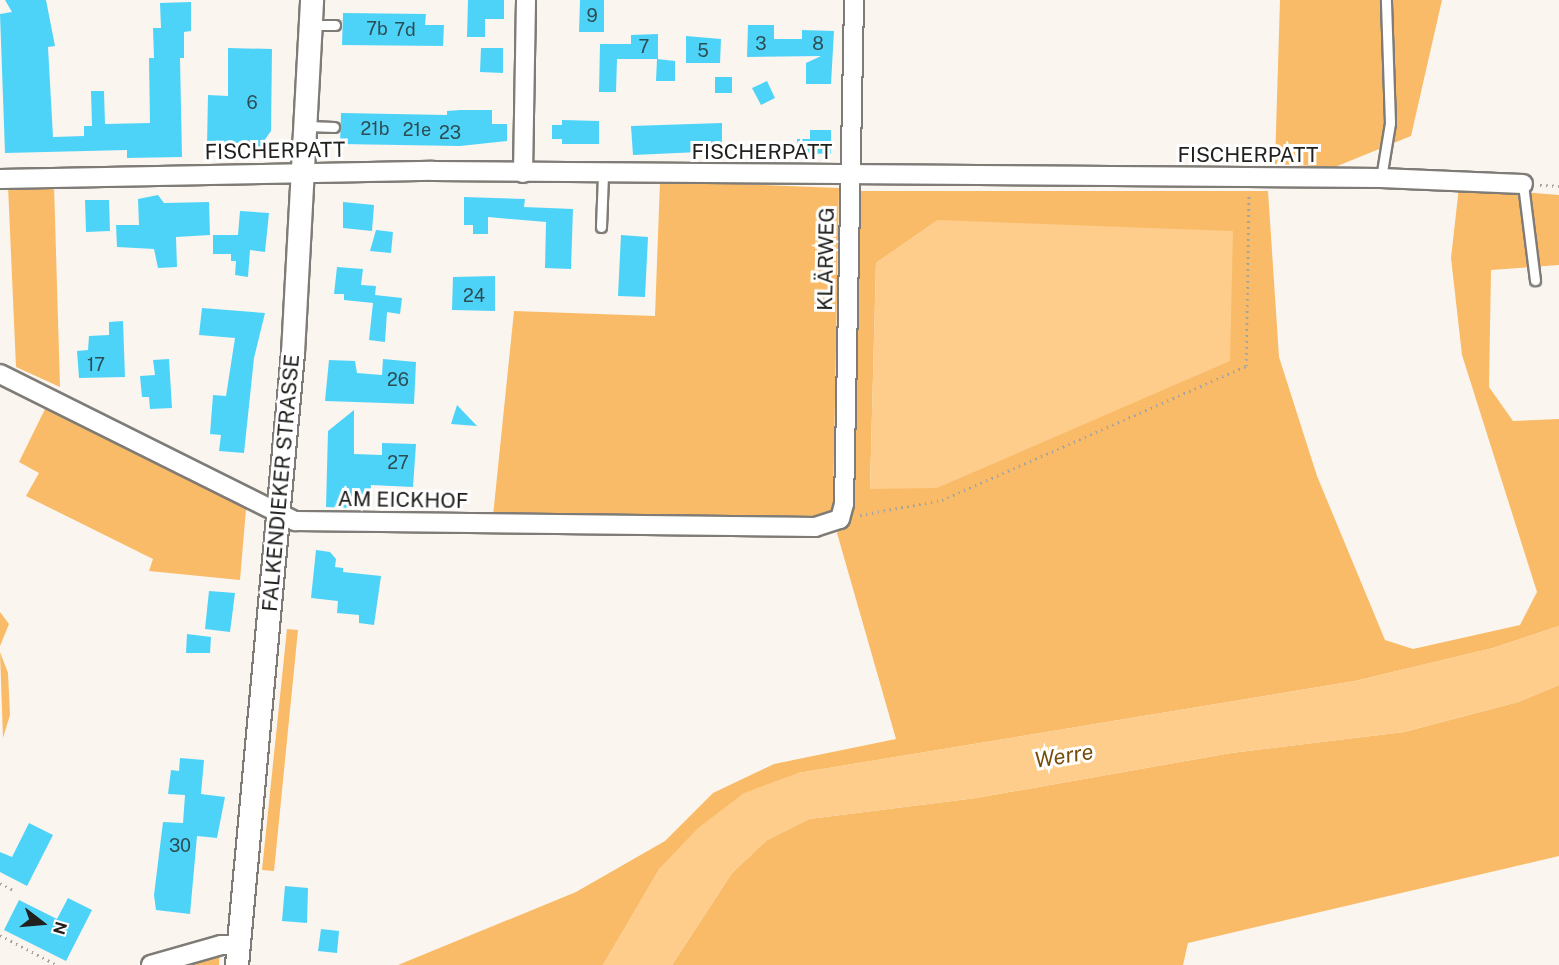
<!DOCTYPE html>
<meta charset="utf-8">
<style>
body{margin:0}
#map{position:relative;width:1559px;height:965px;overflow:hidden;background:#faf5ef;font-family:"Public Sans",sans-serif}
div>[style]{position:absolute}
.green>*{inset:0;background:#f9bb67}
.water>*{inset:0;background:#fecc8b}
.building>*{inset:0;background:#4ed3f8}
.path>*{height:3px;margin-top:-1.5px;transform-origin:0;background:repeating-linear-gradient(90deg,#a7a4a0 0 1.5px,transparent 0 6px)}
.roads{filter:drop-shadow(2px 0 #7f7b76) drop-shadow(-2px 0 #7f7b76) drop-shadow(0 2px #7f7b76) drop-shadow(0 -2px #7f7b76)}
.service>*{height:9px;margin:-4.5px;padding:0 4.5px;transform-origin:4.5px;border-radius:4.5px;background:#fff}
.minor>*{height:18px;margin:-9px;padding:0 9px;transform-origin:9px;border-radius:9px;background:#fff}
.tertiary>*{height:22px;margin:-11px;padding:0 11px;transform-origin:11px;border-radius:11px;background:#fff}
span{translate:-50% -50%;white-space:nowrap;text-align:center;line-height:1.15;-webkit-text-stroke:6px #fff;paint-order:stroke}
.number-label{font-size:18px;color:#2c4d54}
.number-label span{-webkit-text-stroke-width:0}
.street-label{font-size:21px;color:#21201e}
.water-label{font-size:22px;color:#764d0b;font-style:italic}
.north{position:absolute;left:12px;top:893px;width:60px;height:60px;-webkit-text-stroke:4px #fff;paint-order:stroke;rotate:106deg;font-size:16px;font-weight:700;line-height:24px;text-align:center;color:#21201e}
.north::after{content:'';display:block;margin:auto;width:21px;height:27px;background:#21201e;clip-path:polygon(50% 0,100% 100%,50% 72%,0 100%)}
</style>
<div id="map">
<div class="green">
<div style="clip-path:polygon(1280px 0,1442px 0,1411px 136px,1335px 167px,1275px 164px)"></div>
<div style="clip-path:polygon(660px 181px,839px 188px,833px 507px,826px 516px,815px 519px,493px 516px,514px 311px,655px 316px)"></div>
<div style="clip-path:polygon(54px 185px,60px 387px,16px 367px,8px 186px)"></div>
<div style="clip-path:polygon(evenodd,1459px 187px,1559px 195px,1559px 265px,1491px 270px,1489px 387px,1513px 421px,1559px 419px,1559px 626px,1493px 648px,1355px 681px,798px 773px,660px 868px,603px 965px,398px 965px,576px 892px,665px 841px,713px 793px,774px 764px,896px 739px,837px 533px,849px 518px,856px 191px,1268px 191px,1279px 357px,1317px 476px,1385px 640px,1413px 649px,1520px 625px,1537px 592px,1462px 355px,1451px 258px,1459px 187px,938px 220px,870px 488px,876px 263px,938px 220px)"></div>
<div style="clip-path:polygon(47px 405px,246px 509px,240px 580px,149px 571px,153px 559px,26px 496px,39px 473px,19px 462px)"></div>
<div style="clip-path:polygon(0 612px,9px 624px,0 646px)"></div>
<div style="clip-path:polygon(287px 629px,298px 630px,274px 871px,262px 870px)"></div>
<div style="clip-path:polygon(0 652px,8px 673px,10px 715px,3px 738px)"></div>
<div style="clip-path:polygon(1559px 685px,1559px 856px,1188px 943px,1183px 965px,672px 965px,732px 873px,767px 840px,809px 819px,976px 798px,1231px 753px,1404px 732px,1518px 702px)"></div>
<div style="clip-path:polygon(220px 947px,219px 965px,163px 965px)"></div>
</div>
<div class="water">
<div style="clip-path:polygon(938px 220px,1233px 231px,1230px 361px,937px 488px,870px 489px,876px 263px)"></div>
<div style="clip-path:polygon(1559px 626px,1559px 685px,1518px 702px,1404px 732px,1231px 753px,976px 798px,809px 819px,767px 840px,732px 873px,672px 965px,603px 965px,660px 868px,698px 828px,744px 793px,798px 773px,1355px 681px,1493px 648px)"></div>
</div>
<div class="building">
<div style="clip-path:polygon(5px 0,46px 0,55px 46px,48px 47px,53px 137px,84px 136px,84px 126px,92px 126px,91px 91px,104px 91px,105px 124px,150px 123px,149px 58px,154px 58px,153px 28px,161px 28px,160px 3px,191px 2px,191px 31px,184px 32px,184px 58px,180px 58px,182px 157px,127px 158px,127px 150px,5px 153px,0 14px,12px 12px)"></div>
<div style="clip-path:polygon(468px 0,504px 0,504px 19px,485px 19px,485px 37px,467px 37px)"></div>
<div style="clip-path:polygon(580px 0,604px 0,604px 32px,579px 32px)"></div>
<div style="clip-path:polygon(343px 13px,426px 14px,425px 25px,444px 25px,443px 46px,342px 45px)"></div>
<div style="clip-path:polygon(748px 25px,774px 25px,774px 39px,802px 39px,802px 30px,834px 31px,831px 84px,806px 84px,806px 63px,821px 56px,747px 57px)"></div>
<div style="clip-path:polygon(658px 34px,658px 59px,617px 59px,616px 92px,599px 92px,600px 44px,631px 44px,631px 35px)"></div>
<div style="clip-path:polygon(686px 36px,721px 39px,720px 63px,686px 63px)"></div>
<div style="clip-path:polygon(228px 48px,272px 49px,271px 131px,259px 148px,207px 146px,208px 95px,228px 96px)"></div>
<div style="clip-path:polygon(481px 48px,503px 48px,503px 73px,480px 72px)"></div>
<div style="clip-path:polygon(657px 59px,675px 61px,675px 81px,656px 81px)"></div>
<div style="clip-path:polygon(715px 77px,732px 77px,732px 93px,715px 93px)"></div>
<div style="clip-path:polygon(767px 81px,775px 98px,761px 105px,752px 88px)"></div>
<div style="clip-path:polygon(460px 110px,492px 110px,492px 124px,507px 124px,507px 141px,460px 146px,340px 144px,341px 113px,447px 115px,447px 111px)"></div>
<div style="clip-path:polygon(562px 120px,599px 121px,599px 144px,562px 144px,562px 139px,552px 139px,552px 125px,562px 125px)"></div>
<div style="clip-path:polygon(722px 123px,722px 151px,633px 155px,631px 126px)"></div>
<div style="clip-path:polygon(810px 130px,831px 130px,831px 154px,797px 153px,797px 139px,810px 139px)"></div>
<div style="clip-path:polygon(158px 195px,164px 203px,209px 202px,210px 235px,176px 237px,177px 267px,158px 268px,154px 249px,117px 247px,116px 225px,139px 225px,138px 199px)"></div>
<div style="clip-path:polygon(464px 197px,525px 199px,524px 207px,573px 209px,571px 269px,545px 268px,546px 222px,488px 217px,488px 234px,473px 234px,473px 225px,464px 225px)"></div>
<div style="clip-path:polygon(85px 200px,109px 200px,110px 231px,86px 232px)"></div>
<div style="clip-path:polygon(343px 202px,374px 205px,372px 231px,343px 228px)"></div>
<div style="clip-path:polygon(240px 211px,269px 213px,265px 252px,250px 250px,248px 277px,235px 275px,236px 261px,231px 261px,231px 254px,213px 254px,213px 235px,238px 235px)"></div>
<div style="clip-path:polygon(376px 230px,393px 232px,391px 253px,370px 251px)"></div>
<div style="clip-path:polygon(621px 235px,648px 237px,645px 297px,618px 296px)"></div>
<div style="clip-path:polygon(337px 267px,363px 269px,361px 285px,376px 286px,375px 295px,402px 298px,400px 314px,387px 312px,385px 342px,369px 340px,373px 303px,344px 300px,344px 294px,334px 294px)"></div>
<div style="clip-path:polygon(495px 276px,495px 311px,452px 310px,453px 277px)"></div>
<div style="clip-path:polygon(202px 308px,265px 313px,254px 358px,244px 453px,219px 451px,221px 435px,210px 434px,213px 395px,226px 396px,235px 338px,199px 335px)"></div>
<div style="clip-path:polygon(123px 321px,125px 377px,79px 378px,77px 351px,88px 350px,89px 336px,109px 335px,109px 322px)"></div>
<div style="clip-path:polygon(169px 359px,172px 408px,150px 409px,149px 397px,142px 397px,140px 376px,155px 375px,153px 360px)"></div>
<div style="clip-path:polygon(383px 359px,416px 362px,414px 404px,325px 401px,329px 360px,355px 361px,357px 373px,382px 375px)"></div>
<div style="clip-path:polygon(457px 405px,477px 426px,451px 424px)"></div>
<div style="clip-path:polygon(354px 410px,354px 454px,382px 455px,382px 443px,416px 444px,413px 487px,371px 485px,370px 503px,352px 502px,352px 508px,326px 507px,328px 431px)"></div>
<div style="clip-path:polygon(316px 550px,330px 552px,336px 559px,335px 567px,343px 568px,343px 572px,381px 576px,374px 625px,359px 623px,359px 615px,337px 613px,338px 601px,311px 598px)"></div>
<div style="clip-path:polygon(209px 591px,235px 593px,230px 632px,205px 629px)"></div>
<div style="clip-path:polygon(187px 634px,211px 637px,210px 653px,186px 653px)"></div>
<div style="clip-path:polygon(180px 758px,204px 760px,201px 794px,225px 797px,217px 838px,197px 836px,190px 914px,156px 910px,154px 895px,163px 822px,183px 823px,185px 795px,168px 794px,171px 770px,179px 771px)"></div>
<div style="clip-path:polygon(29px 823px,53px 835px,27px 886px,0 872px,0 852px,12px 857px)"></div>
<div style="clip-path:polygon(285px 886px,308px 888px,307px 923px,282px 921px)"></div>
<div style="clip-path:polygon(68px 898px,92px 910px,66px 961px,4px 930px,19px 900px,57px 919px)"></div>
<div style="clip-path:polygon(321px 929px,339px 931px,337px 953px,318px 951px)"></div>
</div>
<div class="path">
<div style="left:1540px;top:185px;width:19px;rotate:3deg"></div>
<div style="left:860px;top:515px;width:83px;rotate:-10.4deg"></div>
<div style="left:942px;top:500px;width:332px;rotate:-23.8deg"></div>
<div style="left:1246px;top:366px;width:171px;rotate:-89deg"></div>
<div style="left:0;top:883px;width:17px;rotate:28deg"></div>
<div style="left:0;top:935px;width:64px;rotate:27.8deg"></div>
</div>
<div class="roads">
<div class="service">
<div style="left:311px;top:25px;width:24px"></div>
<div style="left:307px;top:126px;width:27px;rotate:2deg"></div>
<div style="left:1381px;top:178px;width:56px;rotate:-80.7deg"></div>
<div style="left:1390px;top:123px;width:123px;rotate:-91.9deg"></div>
<div style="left:1523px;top:184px;width:97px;rotate:82.9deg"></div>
<div style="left:601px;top:227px;width:53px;rotate:-87.8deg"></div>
</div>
<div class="minor">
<div style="left:523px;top:173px;width:173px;rotate:-89deg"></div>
<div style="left:0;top:179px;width:433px;rotate:-1.1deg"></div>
<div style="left:433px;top:171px;width:948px;rotate:0.42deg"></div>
<div style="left:1381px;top:178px;width:142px;rotate:2.4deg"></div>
<div style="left:0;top:374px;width:330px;rotate:26.5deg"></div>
<div style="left:295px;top:521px;width:520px;rotate:0.66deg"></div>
<div style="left:815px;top:527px;width:26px;rotate:-18deg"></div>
<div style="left:840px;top:519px;width:16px;rotate:-75deg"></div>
<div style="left:844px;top:504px;width:504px;rotate:-88.86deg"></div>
<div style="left:151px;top:965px;width:73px;rotate:-15.9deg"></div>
<div style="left:221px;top:945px;width:17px"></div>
</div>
<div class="tertiary">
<div style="left:237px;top:965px;width:615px;rotate:-84.77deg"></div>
<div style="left:293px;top:353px;width:354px;rotate:-86.9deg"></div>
</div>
</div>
<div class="number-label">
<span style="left:592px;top:16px">9</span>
<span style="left:377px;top:29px">7b</span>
<span style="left:405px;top:30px">7d</span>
<span style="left:761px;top:44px">3</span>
<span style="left:818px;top:44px">8</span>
<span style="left:644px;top:47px">7</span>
<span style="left:703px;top:51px">5</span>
<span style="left:252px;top:103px">6</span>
<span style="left:375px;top:129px">21b</span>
<span style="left:417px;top:130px">21e</span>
<span style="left:450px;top:133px">23</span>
<span style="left:474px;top:296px">24</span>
<span style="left:96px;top:365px">17</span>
<span style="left:398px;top:380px">26</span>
<span style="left:398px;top:463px">27</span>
<span style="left:180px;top:846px">30</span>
</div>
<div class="street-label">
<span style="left:275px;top:151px;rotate:-1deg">FISCHERPATT</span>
<span style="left:762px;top:152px">FISCHERPATT</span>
<span style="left:1248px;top:155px">FISCHERPATT</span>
<span style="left:826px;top:259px;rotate:-89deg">KLÄRWEG</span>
<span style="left:281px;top:483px;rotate:-85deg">FALKENDIEKER STRASSE</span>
<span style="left:403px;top:500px;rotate:1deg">AM EICKHOF</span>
</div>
<div class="water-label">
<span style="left:1064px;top:756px;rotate:-9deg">Werre</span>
</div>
<div class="north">N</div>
</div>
